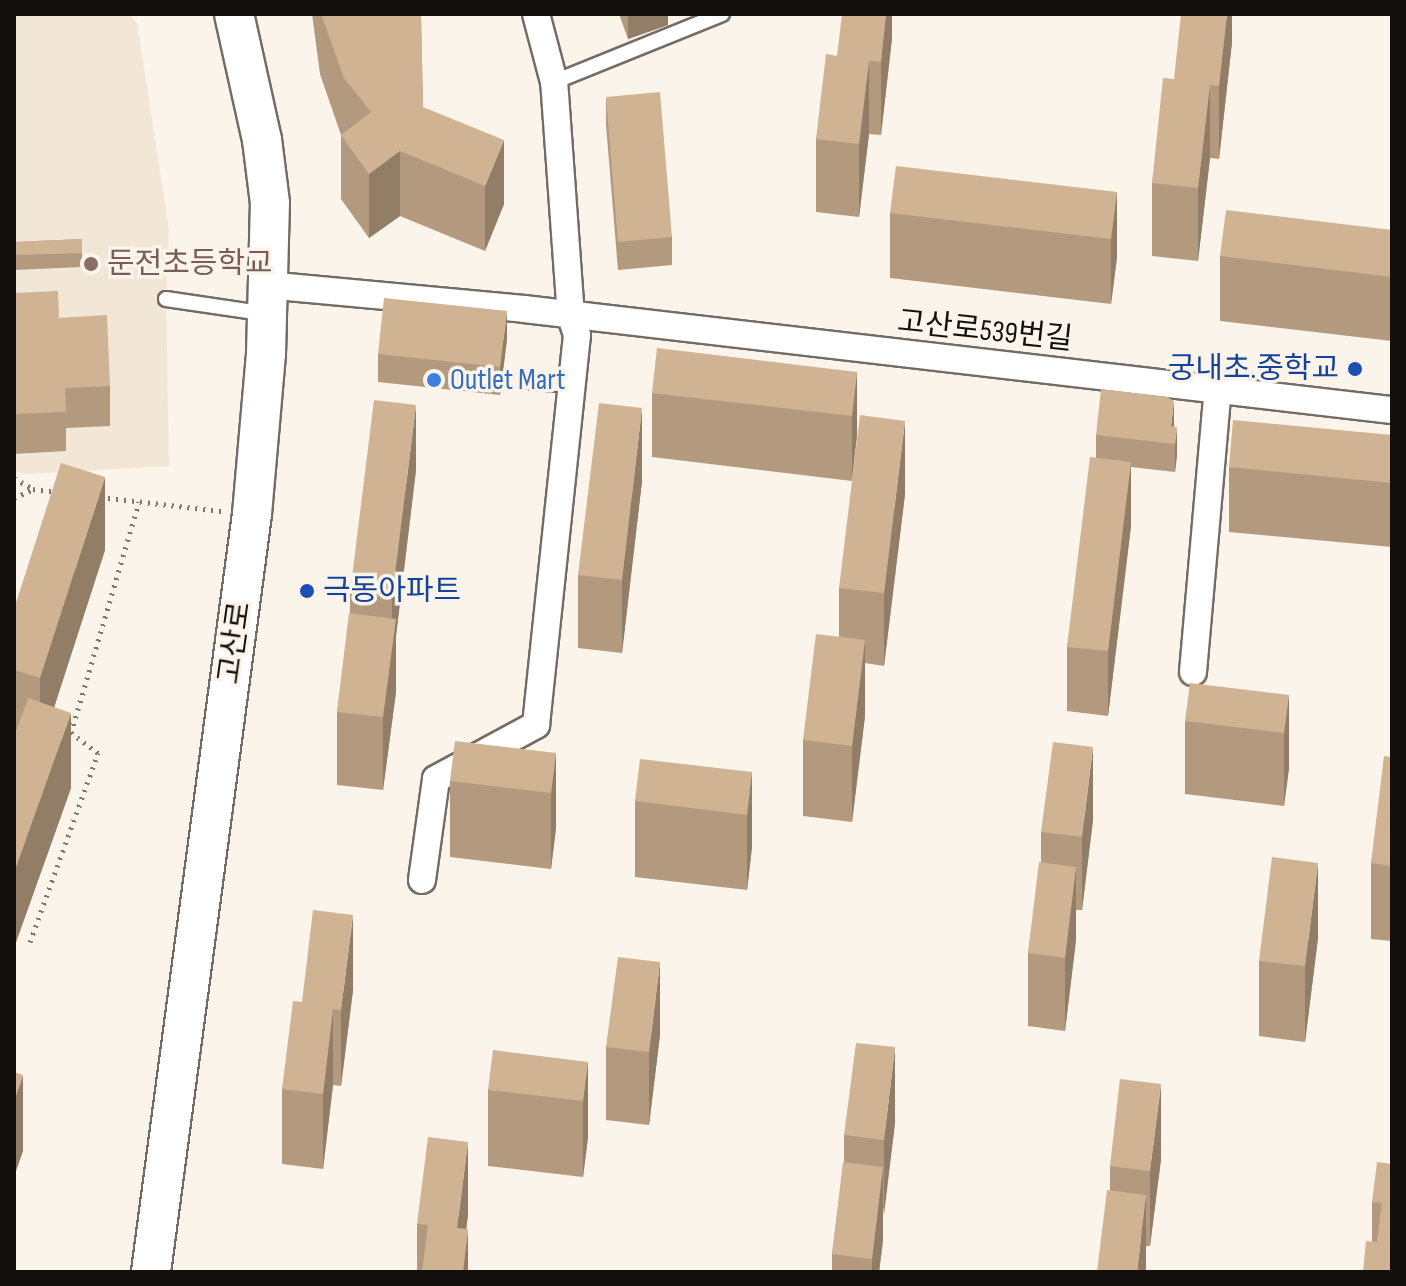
<!DOCTYPE html>
<meta charset="utf-8">
<style>
body{margin:0}
#map{position:relative;width:1406px;height:1286px;overflow:hidden;background:#fbf4eb;font-family:"Sofia Sans Condensed","Noto Sans KR",sans-serif}
div>[style]{position:absolute}
.built>*{inset:0;background:#f2e6d7}
.path>*{height:5px;margin-top:-2.5px;transform-origin:0;background:repeating-linear-gradient(90deg,#7c7772 0 2px,transparent 0 8px)}
.roads{filter:drop-shadow(2px 0 #736c65) drop-shadow(-2px 0 #736c65) drop-shadow(0 2px #736c65) drop-shadow(0 -2px #736c65)}
.lane>*{height:14px;margin:-7px;padding:0 7px;transform-origin:7px;border-radius:7px;background:#fff}
.street>*{height:26px;margin:-13px;padding:0 13px;transform-origin:13px;border-radius:13px;background:#fff}
.secondary>*{height:38px;margin:-19px;padding:0 19px;transform-origin:19px;border-radius:19px;background:#fff}
.wall>*{inset:0;background:#b39a7e}
.shaded-wall>*{inset:0;background:#927d67}
.building>*{inset:0;background:#d0b393}
.dots>*{width:22px;height:22px;translate:-50% -50%;box-sizing:border-box;border:4px solid #fbf4eb;border-radius:50%}
span{translate:-50% -50%;white-space:nowrap;text-align:center;line-height:1.15;-webkit-text-stroke:7px #fbf4eb;paint-order:stroke}
.education-label{font-size:30px;color:#785e54}
.left{translate:0 -50%;text-align:left}
.street-label{font-size:30px;color:#120f0d}
.transit-label{font-size:30px;color:#164399}
.right{translate:-100% -50%;text-align:right}
.shop-label{font-size:30px;color:#366cbe}
.frame{position:absolute;inset:0;border:16px solid #120f0d;pointer-events:none}
</style>
<div id="map">
<div class="built">
<div style="clip-path:polygon(14px 14px,128px 14px,137px 23px,169px 229px,166px 299px,169px 466px,26px 474px,14px 471px)"></div>
</div>
<div class="path">
<div style="left:14px;top:478px;width:22px;rotate:30deg"></div>
<div style="left:100px;top:497px;width:122px;rotate:6.6deg"></div>
<div style="left:14px;top:498px;width:21px;rotate:-25deg"></div>
<div style="left:33px;top:489px;width:25px;rotate:7deg"></div>
<div style="left:30px;top:942px;width:201px;rotate:-70.2deg"></div>
<div style="left:98px;top:753px;width:34px;rotate:-143deg"></div>
<div style="left:71px;top:733px;width:241px;rotate:-73.6deg"></div>
</div>
<div class="roads">
<div class="lane">
<div style="left:554px;top:82px;width:181px;rotate:-22deg"></div>
<div style="left:166px;top:299px;width:102px;rotate:8.4deg"></div>
<div style="left:532px;top:382px;width:40px;rotate:4.3deg"></div>
</div>
<div class="street">
<div style="left:266px;top:285px;width:259px;rotate:5.3deg"></div>
<div style="left:524px;top:309px;width:874px;rotate:6.64deg"></div>
<div style="left:1193px;top:672px;width:284px;rotate:-85deg"></div>
<div style="left:422px;top:880px;width:102px;rotate:-82.1deg"></div>
<div style="left:436px;top:779px;width:114px;rotate:-28.4deg"></div>
<div style="left:536px;top:725px;width:392px;rotate:-84deg"></div>
<div style="left:577px;top:335px;width:19px;rotate:-108deg"></div>
<div style="left:571px;top:317px;width:236px;rotate:-94.1deg"></div>
<div style="left:554px;top:82px;width:70px;rotate:-104.8deg"></div>
</div>
<div class="secondary">
<div style="left:151px;top:1272px;width:765px;rotate:-82.41deg"></div>
<div style="left:252px;top:514px;width:161px;rotate:-85deg"></div>
<div style="left:266px;top:354px;width:151px;rotate:-88.5deg"></div>
<div style="left:270px;top:203px;width:64px;rotate:-97.2deg"></div>
<div style="left:262px;top:140px;width:129px;rotate:-102.5deg"></div>
</div>
</div>
<div class="wall">
<div style="clip-path:polygon(312px 14px,421px 14px,423px 107px,504px 204px,485px 251px,400px 216px,369px 238px,341px 199px,341px 135px,320px 74px)"></div>
<div style="clip-path:polygon(619px 14px,668px 14px,668px 25px,628px 39px)"></div>
<div style="clip-path:polygon(892px 14px,892px 38px,881px 135px,869px 134px,859px 217px,816px 212px,816px 139px,837px 56px)"></div>
<div style="clip-path:polygon(1232px 14px,1232px 42px,1219px 159px,1210px 158px,1198px 261px,1152px 256px,1152px 183px,1174px 79px)"></div>
<div style="clip-path:polygon(606px 97px,672px 237px,672px 265px,618px 270px,606px 125px)"></div>
<div style="clip-path:polygon(1117px 192px,1117px 257px,1111px 304px,890px 278px,890px 213px)"></div>
<div style="clip-path:polygon(1392px 230px,1392px 341px,1220px 321px,1220px 256px)"></div>
<div style="clip-path:polygon(82px 239px,82px 267px,14px 270px,14px 242px)"></div>
<div style="clip-path:polygon(14px 293px,59px 318px,110px 386px,110px 426px,66px 428px,66px 451px,14px 454px)"></div>
<div style="clip-path:polygon(507px 339px,500px 395px,378px 382px,378px 354px)"></div>
<div style="clip-path:polygon(857px 372px,852px 481px,652px 457px,652px 393px)"></div>
<div style="clip-path:polygon(1174px 426px,1177px 455px,1175px 472px,1131px 467px,1131px 526px,1108px 716px,1067px 711px,1067px 647px,1096px 457px,1096px 435px)"></div>
<div style="clip-path:polygon(1392px 435px,1392px 547px,1229px 532px,1229px 467px)"></div>
<div style="clip-path:polygon(416px 470px,396px 636px,396px 692px,383px 790px,337px 785px,337px 712px,350px 613px,350px 593px)"></div>
<div style="clip-path:polygon(642px 481px,622px 653px,578px 648px,578px 575px)"></div>
<div style="clip-path:polygon(905px 494px,884px 666px,865px 663px,865px 716px,852px 822px,803px 816px,803px 740px,839px 637px,839px 588px)"></div>
<div style="clip-path:polygon(105px 550px,54px 707px,71px 788px,15px 945px,14px 945px,14px 609px)"></div>
<div style="clip-path:polygon(1289px 695px,1289px 768px,1284px 806px,1185px 794px,1185px 721px)"></div>
<div style="clip-path:polygon(556px 753px,556px 828px,551px 869px,450px 857px,450px 781px)"></div>
<div style="clip-path:polygon(1392px 757px,1392px 941px,1371px 939px,1371px 863px)"></div>
<div style="clip-path:polygon(752px 772px,752px 847px,747px 890px,635px 877px,635px 801px)"></div>
<div style="clip-path:polygon(1093px 820px,1082px 910px,1076px 910px,1076px 940px,1065px 1031px,1028px 1026px,1028px 953px,1041px 862px,1041px 832px)"></div>
<div style="clip-path:polygon(1318px 938px,1305px 1042px,1259px 1036px,1259px 961px)"></div>
<div style="clip-path:polygon(353px 990px,341px 1086px,333px 1085px,323px 1169px,282px 1164px,282px 1089px,302px 1002px)"></div>
<div style="clip-path:polygon(660px 1035px,649px 1125px,606px 1120px,606px 1047px)"></div>
<div style="clip-path:polygon(588px 1062px,588px 1137px,583px 1177px,488px 1166px,488px 1090px)"></div>
<div style="clip-path:polygon(895px 1123px,883px 1215px,883px 1240px,879px 1272px,832px 1272px,832px 1254px,844px 1162px,844px 1135px)"></div>
<div style="clip-path:polygon(1161px 1159px,1150px 1246px,1146px 1246px,1110px 1191px,1110px 1166px)"></div>
<div style="clip-path:polygon(1392px 1164px,1392px 1272px,1372px 1241px,1372px 1202px)"></div>
<div style="clip-path:polygon(468px 1215px,466px 1229px,468px 1272px,417px 1272px,417px 1224px)"></div>
</div>
<div class="shaded-wall">
<div style="clip-path:polygon(628px 14px,668px 14px,668px 25px,628px 39px)"></div>
<div style="clip-path:polygon(886px 14px,892px 14px,892px 38px,881px 135px,881px 62px)"></div>
<div style="clip-path:polygon(1227px 14px,1232px 14px,1232px 42px,1219px 159px,1219px 86px)"></div>
<div style="clip-path:polygon(869px 61px,869px 134px,859px 217px,859px 144px)"></div>
<div style="clip-path:polygon(1210px 85px,1210px 158px,1198px 261px,1198px 188px)"></div>
<div style="clip-path:polygon(504px 140px,504px 204px,485px 251px,485px 186px)"></div>
<div style="clip-path:polygon(400px 151px,400px 216px,369px 238px,369px 174px)"></div>
<div style="clip-path:polygon(1117px 192px,1117px 257px,1111px 304px,1111px 239px)"></div>
<div style="clip-path:polygon(507px 311px,507px 339px,500px 395px,500px 367px)"></div>
<div style="clip-path:polygon(857px 372px,857px 436px,852px 481px,852px 416px)"></div>
<div style="clip-path:polygon(1174px 401px,1174px 429px,1171px 426px)"></div>
<div style="clip-path:polygon(416px 405px,416px 470px,396px 636px,396px 692px,383px 790px,383px 717px,392px 645px,392px 598px)"></div>
<div style="clip-path:polygon(642px 408px,642px 481px,622px 653px,622px 580px)"></div>
<div style="clip-path:polygon(905px 421px,905px 494px,884px 666px,884px 593px)"></div>
<div style="clip-path:polygon(1177px 427px,1177px 455px,1175px 472px,1175px 444px)"></div>
<div style="clip-path:polygon(1131px 462px,1131px 526px,1108px 716px,1108px 651px)"></div>
<div style="clip-path:polygon(105px 477px,105px 550px,40px 751px,40px 678px)"></div>
<div style="clip-path:polygon(865px 640px,865px 716px,852px 822px,852px 746px)"></div>
<div style="clip-path:polygon(1289px 695px,1289px 768px,1284px 806px,1284px 733px)"></div>
<div style="clip-path:polygon(71px 713px,71px 788px,15px 945px,15px 870px)"></div>
<div style="clip-path:polygon(1093px 747px,1093px 820px,1082px 910px,1082px 837px)"></div>
<div style="clip-path:polygon(556px 753px,556px 828px,551px 869px,551px 793px)"></div>
<div style="clip-path:polygon(752px 772px,752px 847px,747px 890px,747px 815px)"></div>
<div style="clip-path:polygon(1318px 863px,1318px 938px,1305px 1042px,1305px 966px)"></div>
<div style="clip-path:polygon(1076px 867px,1076px 940px,1065px 1031px,1065px 958px)"></div>
<div style="clip-path:polygon(353px 915px,353px 990px,341px 1086px,341px 1010px)"></div>
<div style="clip-path:polygon(660px 962px,660px 1035px,649px 1125px,649px 1052px)"></div>
<div style="clip-path:polygon(333px 1009px,333px 1085px,323px 1169px,323px 1094px)"></div>
<div style="clip-path:polygon(895px 1047px,895px 1123px,884px 1215px,884px 1140px)"></div>
<div style="clip-path:polygon(588px 1062px,588px 1137px,583px 1177px,583px 1101px)"></div>
<div style="clip-path:polygon(23px 1075px,23px 1151px,14px 1177px,14px 1101px)"></div>
<div style="clip-path:polygon(1161px 1084px,1161px 1159px,1150px 1246px,1150px 1171px)"></div>
<div style="clip-path:polygon(468px 1142px,468px 1215px,461px 1272px,457px 1228px)"></div>
<div style="clip-path:polygon(883px 1167px,883px 1240px,879px 1272px,872px 1272px,872px 1259px)"></div>
<div style="clip-path:polygon(1146px 1195px,1146px 1272px,1137px 1272px)"></div>
<div style="clip-path:polygon(468px 1229px,468px 1272px,463px 1272px)"></div>
</div>
<div class="building">
<div style="clip-path:polygon(321px 14px,421px 14px,423px 107px,504px 140px,485px 186px,400px 151px,369px 174px,341px 135px,371px 112px,344px 78px)"></div>
<div style="clip-path:polygon(842px 14px,886px 14px,881px 62px,869px 61px,859px 144px,816px 139px,826px 54px,837px 56px)"></div>
<div style="clip-path:polygon(1181px 14px,1227px 14px,1219px 86px,1210px 85px,1198px 188px,1152px 183px,1163px 78px,1174px 79px)"></div>
<div style="clip-path:polygon(660px 92px,672px 237px,618px 242px,606px 97px)"></div>
<div style="clip-path:polygon(896px 166px,1117px 192px,1111px 239px,890px 213px)"></div>
<div style="clip-path:polygon(1226px 210px,1392px 230px,1392px 277px,1220px 256px)"></div>
<div style="clip-path:polygon(82px 239px,82px 253px,14px 255px,14px 242px)"></div>
<div style="clip-path:polygon(58px 291px,59px 318px,107px 315px,110px 386px,65px 388px,66px 412px,14px 414px,14px 293px)"></div>
<div style="clip-path:polygon(384px 298px,507px 311px,500px 367px,378px 354px)"></div>
<div style="clip-path:polygon(657px 348px,857px 372px,852px 416px,652px 393px)"></div>
<div style="clip-path:polygon(1101px 389px,1167px 397px,1174px 401px,1171px 426px,1177px 427px,1175px 444px,1096px 435px)"></div>
<div style="clip-path:polygon(374px 400px,416px 405px,392px 598px,350px 593px)"></div>
<div style="clip-path:polygon(599px 403px,642px 408px,622px 580px,578px 575px)"></div>
<div style="clip-path:polygon(860px 415px,905px 421px,884px 593px,839px 588px)"></div>
<div style="clip-path:polygon(1233px 420px,1392px 435px,1392px 483px,1229px 467px)"></div>
<div style="clip-path:polygon(1090px 457px,1131px 462px,1108px 651px,1067px 647px)"></div>
<div style="clip-path:polygon(61px 463px,105px 477px,40px 678px,14px 670px,14px 609px)"></div>
<div style="clip-path:polygon(349px 613px,396px 619px,383px 717px,337px 712px)"></div>
<div style="clip-path:polygon(816px 634px,865px 640px,852px 746px,803px 740px)"></div>
<div style="clip-path:polygon(1190px 683px,1289px 695px,1284px 733px,1185px 721px)"></div>
<div style="clip-path:polygon(28px 698px,71px 713px,15px 870px,14px 869px,14px 737px)"></div>
<div style="clip-path:polygon(455px 741px,556px 753px,551px 793px,450px 781px)"></div>
<div style="clip-path:polygon(1053px 742px,1093px 747px,1082px 837px,1041px 832px)"></div>
<div style="clip-path:polygon(1384px 756px,1392px 757px,1392px 866px,1371px 863px)"></div>
<div style="clip-path:polygon(640px 759px,752px 772px,747px 815px,635px 801px)"></div>
<div style="clip-path:polygon(1272px 857px,1318px 863px,1305px 966px,1259px 961px)"></div>
<div style="clip-path:polygon(1039px 862px,1076px 867px,1065px 958px,1028px 953px)"></div>
<div style="clip-path:polygon(313px 910px,353px 915px,341px 1010px,333px 1009px,323px 1094px,282px 1089px,293px 1001px,302px 1002px)"></div>
<div style="clip-path:polygon(618px 957px,660px 962px,649px 1052px,606px 1047px)"></div>
<div style="clip-path:polygon(856px 1043px,895px 1047px,884px 1140px,844px 1135px)"></div>
<div style="clip-path:polygon(493px 1050px,588px 1062px,583px 1101px,488px 1090px)"></div>
<div style="clip-path:polygon(14px 1072px,23px 1075px,14px 1101px)"></div>
<div style="clip-path:polygon(1120px 1079px,1161px 1084px,1150px 1171px,1110px 1166px)"></div>
<div style="clip-path:polygon(428px 1137px,468px 1142px,457px 1228px,468px 1229px,463px 1272px,422px 1272px,428px 1225px,417px 1224px)"></div>
<div style="clip-path:polygon(843px 1162px,883px 1167px,872px 1259px,832px 1254px)"></div>
<div style="clip-path:polygon(1377px 1162px,1392px 1164px,1392px 1268px,1386px 1272px,1363px 1272px,1366px 1241px,1377px 1242px,1382px 1203px,1372px 1202px)"></div>
<div style="clip-path:polygon(1107px 1190px,1146px 1195px,1137px 1272px,1097px 1272px)"></div>
</div>
<div class="dots">
<div style="left:91px;top:264px;background:#8d6e63"></div>
<div style="left:1355px;top:369px;background:#1a4fb4"></div>
<div style="left:434px;top:380px;background:#3f7fe0"></div>
<div style="left:307px;top:591px;background:#1a4fb4"></div>
</div>
<div class="education-label">
<span class="left" style="left:107px;top:264px">둔전초등학교</span>
</div>
<div class="street-label">
<span style="left:985px;top:331px;rotate:6deg">고산로539번길</span>
<span style="left:235px;top:643px;rotate:-82deg">고산로</span>
</div>
<div class="transit-label">
<span class="right" style="left:1339px;top:369px">궁내초.중학교</span>
<span class="left" style="left:323px;top:591px">극동아파트</span>
</div>
<div class="shop-label">
<span class="left" style="left:450px;top:380px">Outlet Mart</span>
</div>
<div class="frame"></div>
</div>
